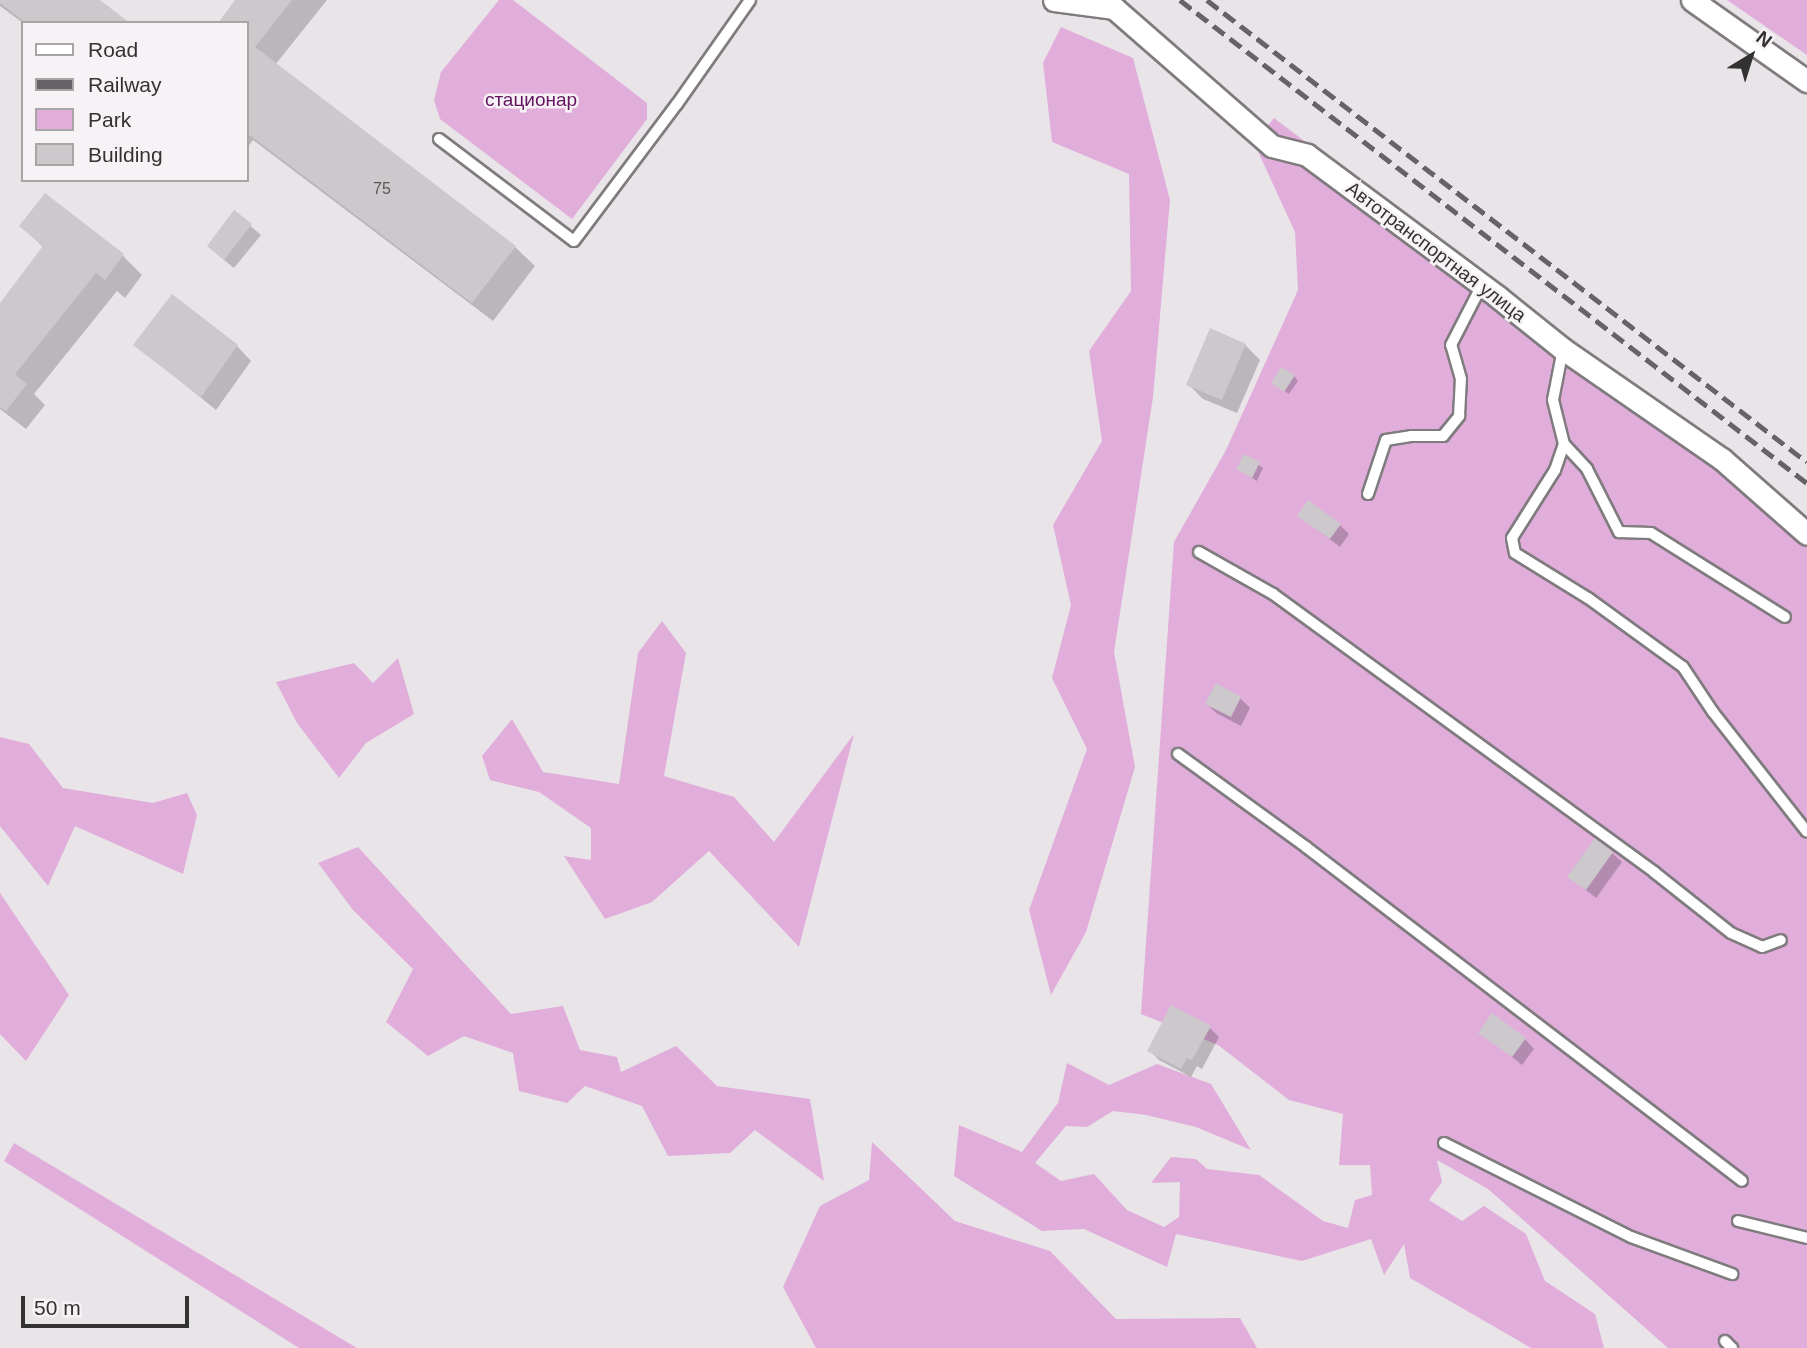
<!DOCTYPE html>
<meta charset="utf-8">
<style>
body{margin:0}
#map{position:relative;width:1807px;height:1348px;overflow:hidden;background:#e9e4e8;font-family:Helvetica,sans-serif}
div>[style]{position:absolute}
.green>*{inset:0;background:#e1aedc}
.shadow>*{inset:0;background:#0003}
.building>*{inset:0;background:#ccc8cc}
.roads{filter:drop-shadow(2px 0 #7f7b7e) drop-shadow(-2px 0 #7f7b7e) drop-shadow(0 2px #7f7b7e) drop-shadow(0 -2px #7f7b7e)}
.service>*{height:10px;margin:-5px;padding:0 5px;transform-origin:5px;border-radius:5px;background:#fff}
.minor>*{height:21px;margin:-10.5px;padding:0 10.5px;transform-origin:10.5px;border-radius:10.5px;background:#fff}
.rail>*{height:5px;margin-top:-2.5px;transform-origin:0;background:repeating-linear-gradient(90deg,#656365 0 14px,transparent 0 21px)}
span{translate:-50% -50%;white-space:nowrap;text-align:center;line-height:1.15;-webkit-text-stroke:5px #f6f2f5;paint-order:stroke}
.number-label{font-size:16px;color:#595859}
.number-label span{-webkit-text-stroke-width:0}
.park-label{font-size:19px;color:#641461}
.street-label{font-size:19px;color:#333233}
.legend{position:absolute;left:21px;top:21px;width:228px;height:161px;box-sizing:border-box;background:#f6f2f5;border:2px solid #a8a5a7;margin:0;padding:9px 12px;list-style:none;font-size:21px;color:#333233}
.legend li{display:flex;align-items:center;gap:14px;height:35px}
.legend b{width:35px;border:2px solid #a8a5a7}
.north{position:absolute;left:1716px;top:21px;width:70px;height:70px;-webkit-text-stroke:5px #f6f2f5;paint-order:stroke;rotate:38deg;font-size:19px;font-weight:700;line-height:28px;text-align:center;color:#333233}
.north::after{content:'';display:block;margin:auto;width:24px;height:32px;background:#333233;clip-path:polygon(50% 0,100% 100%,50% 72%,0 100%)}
.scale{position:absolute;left:21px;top:1296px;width:168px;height:32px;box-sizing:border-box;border:4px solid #333233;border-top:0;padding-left:9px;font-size:21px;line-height:24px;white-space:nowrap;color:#333233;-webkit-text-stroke:5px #f6f2f5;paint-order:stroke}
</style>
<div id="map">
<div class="green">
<div style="clip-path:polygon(499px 0,513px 0,647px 103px,647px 119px,572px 219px,440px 119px,434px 100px,441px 72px)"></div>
<div style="clip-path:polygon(1727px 0,1807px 0,1807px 55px)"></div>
<div style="clip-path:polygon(1061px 27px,1133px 58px,1170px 200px,1153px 397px,1114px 652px,1135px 767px,1086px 932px,1051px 995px,1029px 910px,1087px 749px,1052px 678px,1071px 605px,1053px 525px,1102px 441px,1089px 351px,1131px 291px,1129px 174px,1052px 142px,1043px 63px)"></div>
<div style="clip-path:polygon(1274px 118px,1807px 523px,1807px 1348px,1668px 1348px,1488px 1189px,1437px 1160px,1442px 1182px,1429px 1200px,1462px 1221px,1484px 1206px,1526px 1234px,1545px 1281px,1595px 1314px,1604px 1348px,1531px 1348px,1410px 1278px,1404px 1244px,1384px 1275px,1371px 1239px,1302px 1261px,1176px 1234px,1167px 1267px,1084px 1229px,1042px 1231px,954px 1176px,959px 1125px,1022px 1152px,1058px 1103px,1067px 1063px,1109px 1085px,1157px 1064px,1211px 1084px,1251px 1150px,1196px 1127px,1146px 1115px,1113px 1111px,1087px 1127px,1066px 1126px,1035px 1163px,1061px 1181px,1094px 1174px,1127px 1210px,1164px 1227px,1179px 1217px,1180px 1182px,1151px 1183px,1171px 1157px,1196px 1159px,1207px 1169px,1259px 1175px,1323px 1221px,1348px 1228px,1355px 1200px,1372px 1195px,1370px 1165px,1339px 1165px,1343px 1114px,1289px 1100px,1218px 1045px,1141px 1014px,1174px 542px,1226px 450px,1298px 290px,1295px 232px,1254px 143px)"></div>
<div style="clip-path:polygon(662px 621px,686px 653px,664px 776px,734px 797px,774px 842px,854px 734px,799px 947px,709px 851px,652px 902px,605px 919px,564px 856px,591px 860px,591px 828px,539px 792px,490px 780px,482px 756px,512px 719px,543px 772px,619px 784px,638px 653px)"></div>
<div style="clip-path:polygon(398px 658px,414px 714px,366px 743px,339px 778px,297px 723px,276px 682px,354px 663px,373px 683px)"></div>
<div style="clip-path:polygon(0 737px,29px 744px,63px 788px,153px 803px,187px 793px,197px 815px,183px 874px,75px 826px,48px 886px,0 826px)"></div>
<div style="clip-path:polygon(358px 847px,511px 1014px,563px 1006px,580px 1050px,617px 1057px,621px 1072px,676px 1046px,717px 1086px,810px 1099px,824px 1181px,755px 1130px,730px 1153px,668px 1156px,642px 1106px,585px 1086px,567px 1103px,519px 1091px,513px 1053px,464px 1036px,428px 1056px,386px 1022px,413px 969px,353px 910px,318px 863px)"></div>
<div style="clip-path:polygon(0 893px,69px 995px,26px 1061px,0 1034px)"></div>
<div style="clip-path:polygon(872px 1142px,955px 1221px,1050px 1251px,1116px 1319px,1240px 1318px,1257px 1348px,816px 1348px,783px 1287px,820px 1206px,869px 1180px)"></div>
<div style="clip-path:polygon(14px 1143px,357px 1348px,299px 1348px,4px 1161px)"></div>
</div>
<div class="shadow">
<div style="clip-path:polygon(0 0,97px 0,127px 23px,23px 23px,0 6px)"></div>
<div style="clip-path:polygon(237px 0,327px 0,275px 65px,515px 247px,535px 266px,493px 321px,253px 140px,247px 148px,247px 23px)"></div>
<div style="clip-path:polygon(235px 213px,261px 235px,234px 268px,218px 255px)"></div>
<div style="clip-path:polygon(21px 226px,122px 255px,142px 275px,125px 298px,117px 291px,34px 394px,45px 405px,26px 429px,0 409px,0 306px,44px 248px)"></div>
<div style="clip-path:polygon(136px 345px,237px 346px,251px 361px,216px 410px)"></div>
<div style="clip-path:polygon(1245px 345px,1260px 360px,1237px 413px,1203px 399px,1188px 384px)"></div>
<div style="clip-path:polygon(1294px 376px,1298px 381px,1289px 394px,1278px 387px)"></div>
<div style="clip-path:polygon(1245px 456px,1263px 468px,1257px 481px,1238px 469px)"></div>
<div style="clip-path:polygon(1299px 516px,1340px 525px,1349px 534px,1340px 547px)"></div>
<div style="clip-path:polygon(1217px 686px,1240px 698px,1250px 708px,1241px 726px,1216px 713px,1207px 704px)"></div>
<div style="clip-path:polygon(1612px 853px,1622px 862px,1596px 898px,1570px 877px)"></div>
<div style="clip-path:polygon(1210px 1028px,1219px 1037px,1202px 1069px,1197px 1066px,1191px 1077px,1159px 1060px,1149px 1050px)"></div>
<div style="clip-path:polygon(1481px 1032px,1525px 1039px,1534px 1049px,1522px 1065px)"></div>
</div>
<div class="building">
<div style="clip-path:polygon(0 0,100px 0,130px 23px,26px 23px,0 3px)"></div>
<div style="clip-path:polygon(235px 0,292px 0,255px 47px,516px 246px,472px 303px,247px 133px,247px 23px,218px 23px)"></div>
<div style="clip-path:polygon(45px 193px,124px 254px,105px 280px,96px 273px,15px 374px,27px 384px,6px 411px,0 407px,0 303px,43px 246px,19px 226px)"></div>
<div style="clip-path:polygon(234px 210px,252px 224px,224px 260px,207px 246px)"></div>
<div style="clip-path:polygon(172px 294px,238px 345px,201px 397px,133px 345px)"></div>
<div style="clip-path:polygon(1210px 328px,1246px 344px,1222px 400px,1186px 385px)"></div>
<div style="clip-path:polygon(1281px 367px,1295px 375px,1284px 392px,1271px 383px)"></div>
<div style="clip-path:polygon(1244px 454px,1260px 462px,1252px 478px,1236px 469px)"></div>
<div style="clip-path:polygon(1308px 500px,1341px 524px,1330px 539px,1297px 516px)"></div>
<div style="clip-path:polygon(1216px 683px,1241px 697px,1231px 717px,1205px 704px)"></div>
<div style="clip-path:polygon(1595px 838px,1613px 852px,1586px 890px,1567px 877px)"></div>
<div style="clip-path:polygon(1171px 1005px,1211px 1026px,1192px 1060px,1187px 1058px,1181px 1069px,1147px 1051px)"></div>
<div style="clip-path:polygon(1492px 1013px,1526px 1038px,1512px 1057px,1478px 1033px)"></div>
</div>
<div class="roads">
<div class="service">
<div style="left:439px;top:139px;width:169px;rotate:37.1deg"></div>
<div style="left:574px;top:241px;width:171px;rotate:-53.1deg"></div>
<div style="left:677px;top:104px;width:127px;rotate:-54.9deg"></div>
<div style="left:1563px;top:349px;width:52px;rotate:101.1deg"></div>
<div style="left:1553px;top:400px;width:45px;rotate:76deg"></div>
<div style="left:1564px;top:444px;width:34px;rotate:47deg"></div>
<div style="left:1587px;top:469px;width:71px;rotate:63.1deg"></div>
<div style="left:1619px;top:532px;width:32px;rotate:2deg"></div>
<div style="left:1651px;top:533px;width:158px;rotate:32.1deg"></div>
<div style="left:1564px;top:444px;width:28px;rotate:109deg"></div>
<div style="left:1555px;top:470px;width:80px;rotate:122.3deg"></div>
<div style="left:1512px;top:538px;width:15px;rotate:79deg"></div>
<div style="left:1515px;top:553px;width:86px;rotate:31.7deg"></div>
<div style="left:1588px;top:598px;width:117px;rotate:36deg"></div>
<div style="left:1683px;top:667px;width:54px;rotate:56.3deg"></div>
<div style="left:1713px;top:712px;width:152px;rotate:51.9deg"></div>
<div style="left:1368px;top:494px;width:57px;rotate:-71.6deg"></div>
<div style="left:1386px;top:440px;width:25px;rotate:-9deg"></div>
<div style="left:1411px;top:436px;width:32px"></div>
<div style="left:1443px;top:436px;width:26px;rotate:-51deg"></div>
<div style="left:1459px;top:416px;width:37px;rotate:-87deg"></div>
<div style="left:1461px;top:379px;width:35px;rotate:-106deg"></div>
<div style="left:1451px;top:345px;width:68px;rotate:-62.7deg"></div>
<div style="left:1199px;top:552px;width:85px;rotate:29.6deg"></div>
<div style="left:1273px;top:594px;width:472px;rotate:36.1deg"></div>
<div style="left:1654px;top:872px;width:98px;rotate:38.4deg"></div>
<div style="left:1731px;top:933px;width:34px;rotate:24deg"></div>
<div style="left:1762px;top:947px;width:20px;rotate:-20deg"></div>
<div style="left:1178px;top:754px;width:158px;rotate:36deg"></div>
<div style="left:1306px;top:847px;width:549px;rotate:37.45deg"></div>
<div style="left:1444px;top:1143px;width:209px;rotate:26.7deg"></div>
<div style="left:1631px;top:1237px;width:108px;rotate:20.1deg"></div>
<div style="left:1738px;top:1221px;width:71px;rotate:13.8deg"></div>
<div style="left:1725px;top:1341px;width:10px;rotate:45deg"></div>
</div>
<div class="minor">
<div style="left:1054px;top:0;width:61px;rotate:7.6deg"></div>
<div style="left:1114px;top:8px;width:210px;rotate:41.1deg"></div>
<div style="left:1272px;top:146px;width:36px;rotate:14deg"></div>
<div style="left:1307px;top:155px;width:238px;rotate:36.6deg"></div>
<div style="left:1498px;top:297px;width:83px;rotate:38.7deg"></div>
<div style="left:1563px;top:349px;width:193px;rotate:34.7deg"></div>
<div style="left:1722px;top:459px;width:113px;rotate:41.4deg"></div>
<div style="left:1692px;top:0;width:141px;rotate:35.2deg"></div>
</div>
</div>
<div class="rail">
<div style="left:1180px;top:0;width:791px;rotate:37.61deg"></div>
<div style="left:1207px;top:0;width:757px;rotate:37.6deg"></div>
</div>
<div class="number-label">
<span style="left:382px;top:189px">75</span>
</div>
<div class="park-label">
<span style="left:531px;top:100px">стационар</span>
</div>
<div class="street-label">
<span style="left:1436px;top:252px;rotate:37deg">Автотранспортная улица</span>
</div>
<ul class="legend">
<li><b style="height:9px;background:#fff"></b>Road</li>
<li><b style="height:9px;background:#656365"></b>Railway</li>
<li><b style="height:19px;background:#e1aedc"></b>Park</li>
<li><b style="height:19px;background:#ccc8cc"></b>Building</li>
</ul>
<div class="north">N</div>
<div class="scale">50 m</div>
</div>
